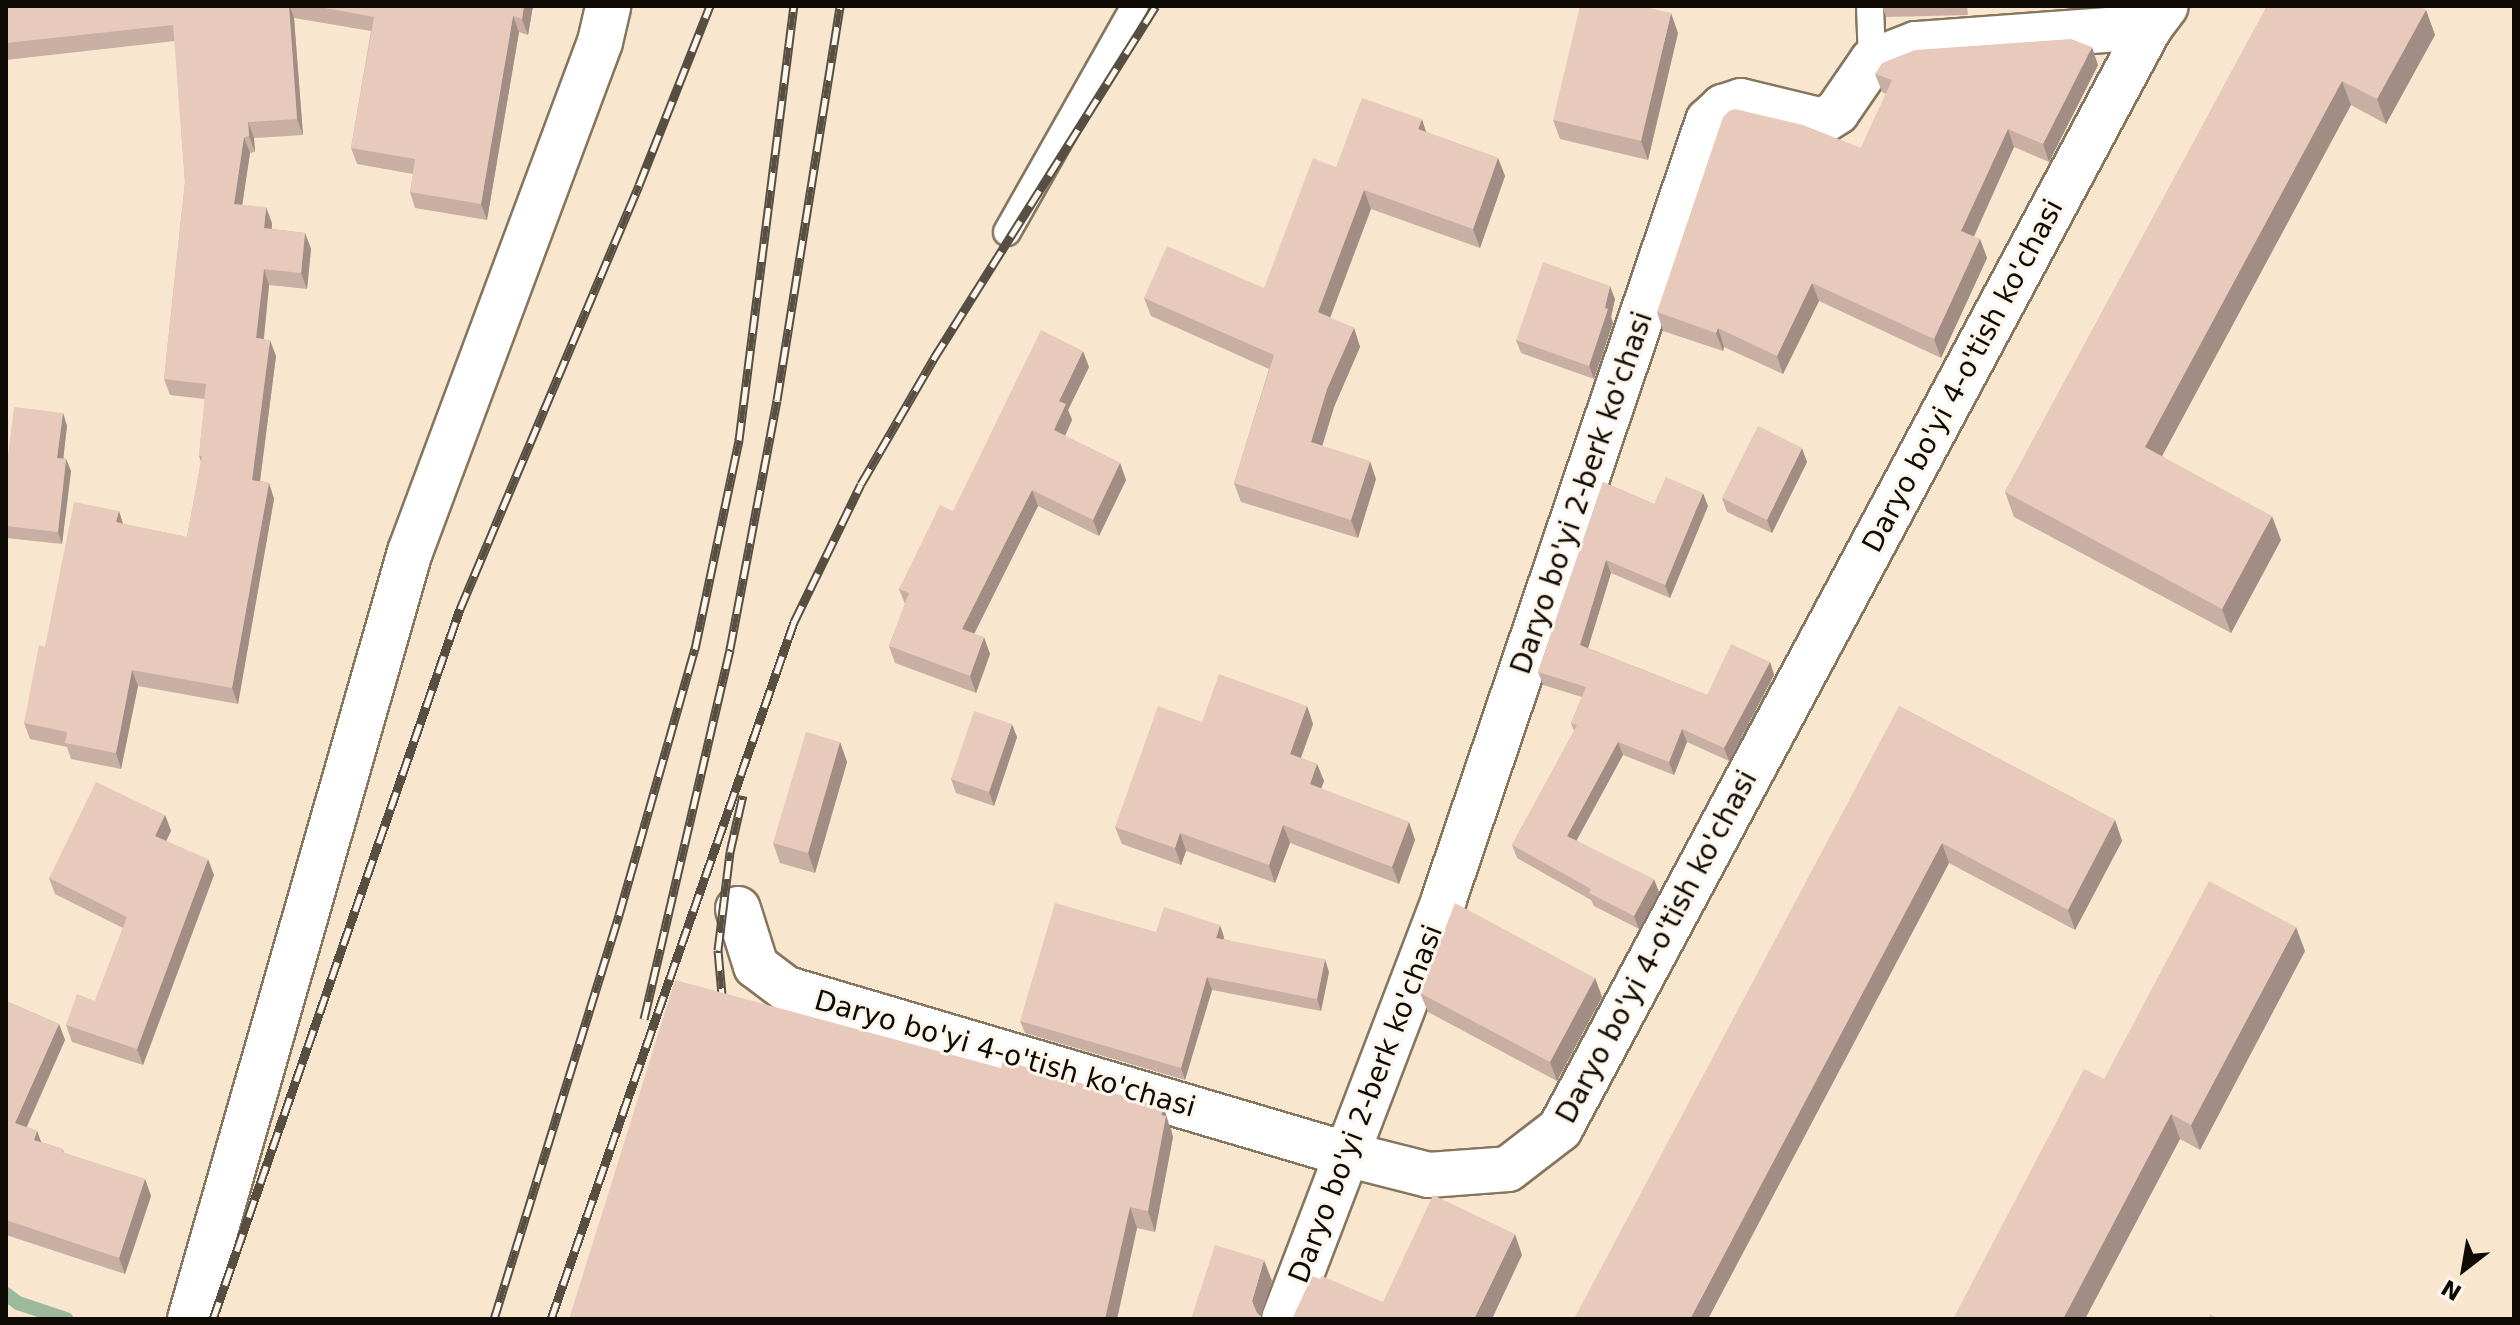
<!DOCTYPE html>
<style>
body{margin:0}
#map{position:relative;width:2520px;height:1325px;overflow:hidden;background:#f8e7ce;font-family:"DejaVu Sans",sans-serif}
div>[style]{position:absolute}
.stream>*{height:14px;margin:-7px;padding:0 7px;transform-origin:7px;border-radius:7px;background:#9cb99b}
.roads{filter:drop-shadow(2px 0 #85765f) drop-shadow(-2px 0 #85765f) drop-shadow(0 2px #85765f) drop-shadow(0 -2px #85765f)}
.lane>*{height:26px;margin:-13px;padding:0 13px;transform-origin:13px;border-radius:13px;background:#fff}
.street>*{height:44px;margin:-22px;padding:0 22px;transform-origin:22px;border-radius:22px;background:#fff}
.rail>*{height:9px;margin-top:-4.5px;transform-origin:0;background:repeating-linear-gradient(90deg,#fdf6ec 0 18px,#584f43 0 36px);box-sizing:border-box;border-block:2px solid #584f43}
.wall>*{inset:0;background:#c8aea3}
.shaded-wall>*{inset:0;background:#a28d84}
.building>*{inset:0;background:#e8cabd}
span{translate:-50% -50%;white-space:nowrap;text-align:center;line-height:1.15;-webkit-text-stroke:6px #fdf6ec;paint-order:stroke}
.street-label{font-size:28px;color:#100a04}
.frame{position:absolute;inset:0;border:8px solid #100a04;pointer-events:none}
.north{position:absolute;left:2424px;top:1229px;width:80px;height:80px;-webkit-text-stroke:6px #fdf6ec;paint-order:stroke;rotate:211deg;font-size:22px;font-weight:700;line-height:32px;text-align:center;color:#100a04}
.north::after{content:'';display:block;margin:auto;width:28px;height:36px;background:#100a04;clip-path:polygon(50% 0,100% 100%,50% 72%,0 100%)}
</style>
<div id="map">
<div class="stream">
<div style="left:6px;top:1294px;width:15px;rotate:37deg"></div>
<div style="left:18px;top:1303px;width:51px;rotate:18.4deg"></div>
</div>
<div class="roads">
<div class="lane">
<div style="left:1870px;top:6px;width:55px;rotate:87.9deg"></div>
<div style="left:1007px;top:232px;width:260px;rotate:-60.5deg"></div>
</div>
<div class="street">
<div style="left:738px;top:909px;width:60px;rotate:72.5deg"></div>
<div style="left:756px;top:966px;width:39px;rotate:37deg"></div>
<div style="left:787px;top:989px;width:583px;rotate:16.45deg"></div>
<div style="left:1346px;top:1154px;width:86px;rotate:14.2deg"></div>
<div style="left:1429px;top:1175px;width:79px;rotate:-4.3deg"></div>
<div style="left:1508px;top:1169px;width:66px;rotate:-37.6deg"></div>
<div style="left:1560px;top:1129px;width:1250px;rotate:-61.84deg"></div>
<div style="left:2150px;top:27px;width:26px;rotate:-53deg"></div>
<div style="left:190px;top:1319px;width:798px;rotate:-74deg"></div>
<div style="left:410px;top:552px;width:544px;rotate:-69.57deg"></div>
<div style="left:600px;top:42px;width:37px;rotate:-77deg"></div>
<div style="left:1284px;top:1319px;width:449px;rotate:-69.1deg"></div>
<div style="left:1444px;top:899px;width:822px;rotate:-71.26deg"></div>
<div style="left:1708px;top:121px;width:21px;rotate:-43deg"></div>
<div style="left:1723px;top:107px;width:19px;rotate:-18deg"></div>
<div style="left:1741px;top:101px;width:84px;rotate:13.7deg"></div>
<div style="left:1823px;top:121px;width:17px;rotate:-33deg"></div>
<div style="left:1837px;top:112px;width:62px;rotate:-55.5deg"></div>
<div style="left:1872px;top:61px;width:47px;rotate:-21.1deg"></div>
<div style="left:1916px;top:44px;width:235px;rotate:-4.2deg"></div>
</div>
</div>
<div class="rail">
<div style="left:723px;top:1006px;width:56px;rotate:-95.1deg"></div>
<div style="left:718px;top:950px;width:99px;rotate:-83deg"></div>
<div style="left:730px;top:852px;width:58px;rotate:-77.2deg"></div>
<div style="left:644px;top:1019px;width:380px;rotate:-76.9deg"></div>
<div style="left:730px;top:649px;width:253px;rotate:-79.3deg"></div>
<div style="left:777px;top:400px;width:399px;rotate:-80.9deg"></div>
<div style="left:213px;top:1319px;width:752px;rotate:-70.82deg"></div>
<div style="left:460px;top:609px;width:460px;rotate:-67.1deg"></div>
<div style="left:639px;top:185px;width:193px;rotate:-68.4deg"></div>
<div style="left:494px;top:1319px;width:423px;rotate:-72.8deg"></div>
<div style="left:619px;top:915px;width:277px;rotate:-74.1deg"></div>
<div style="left:695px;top:649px;width:214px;rotate:-78.1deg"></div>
<div style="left:739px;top:440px;width:437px;rotate:-82.8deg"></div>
<div style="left:551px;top:1319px;width:738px;rotate:-70.78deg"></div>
<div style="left:794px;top:622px;width:153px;rotate:-64.1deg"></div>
<div style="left:861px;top:484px;width:146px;rotate:-59.9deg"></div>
<div style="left:934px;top:358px;width:416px;rotate:-57.8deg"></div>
</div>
<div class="wall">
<div style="clip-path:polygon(6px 6px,533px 6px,528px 35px,519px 32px,487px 220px,415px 208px,410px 192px,413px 174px,357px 164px,351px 148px,371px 31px,294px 18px,303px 135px,254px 138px,255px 152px,250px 153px,242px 205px,272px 223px,272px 229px,305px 233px,311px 249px,307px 289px,269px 285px,264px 339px,276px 356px,260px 481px,269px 483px,274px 499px,238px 704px,138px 686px,121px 769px,71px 759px,67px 747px,30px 739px,24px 723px,45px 647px,119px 511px,123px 524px,187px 537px,201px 462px,199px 456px,205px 399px,170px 395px,164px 379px,185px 182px,175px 41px,6px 60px)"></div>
<div style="clip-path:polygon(1882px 6px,1967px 6px,1968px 15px,1886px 17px)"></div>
<div style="clip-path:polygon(2267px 6px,2426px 10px,2435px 35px,2386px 124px,2351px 105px,2162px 456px,2281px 540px,2231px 633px,2014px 517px,2005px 492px)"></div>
<div style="clip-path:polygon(1678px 33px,1648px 160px,1560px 139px,1553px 120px)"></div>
<div style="clip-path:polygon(2098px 65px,2049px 162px,2014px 147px,1974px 237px,1980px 239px,1987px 258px,1941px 358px,1819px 301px,1783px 374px,1724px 347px,1723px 351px,1663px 331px,1657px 312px,1861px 148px,1886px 94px,1882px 92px,1875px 74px)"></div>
<div style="clip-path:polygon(1426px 132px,1498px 158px,1505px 176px,1480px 248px,1371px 209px,1330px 318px,1354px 328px,1360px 347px,1334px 407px,1322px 446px,1376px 479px,1358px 538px,1241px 502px,1234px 483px,1269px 369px,1151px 316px,1144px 298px,1264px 288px,1336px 167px)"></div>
<div style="clip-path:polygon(1615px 299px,1611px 317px,1613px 323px,1594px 379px,1521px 353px,1516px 340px)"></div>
<div style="clip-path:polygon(1089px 367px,1068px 410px,1072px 420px,1065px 436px,1120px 463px,1126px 480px,1099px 536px,1038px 506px,974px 634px,990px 654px,976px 693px,895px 663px,889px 646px,905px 604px,899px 589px,953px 511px)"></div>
<div style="clip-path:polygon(63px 413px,67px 426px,63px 458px,66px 459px,71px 471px,62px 544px,6px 538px,6px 472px)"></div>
<div style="clip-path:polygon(1807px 462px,1772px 533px,1727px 512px,1722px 498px)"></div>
<div style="clip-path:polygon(1603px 482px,1654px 504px,1708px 506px,1670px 598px,1611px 573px,1588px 648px,1707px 695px,1770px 662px,1774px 675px,1729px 761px,1687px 742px,1674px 775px,1623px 755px,1576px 840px,1659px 892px,1639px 929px,1594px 906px,1591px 900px,1517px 858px,1512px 845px,1574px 731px,1571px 723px,1582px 697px,1543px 685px,1538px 672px)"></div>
<div style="clip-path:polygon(1307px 706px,1313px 724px,1301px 758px,1317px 764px,1324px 781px,1321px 789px,1409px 822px,1415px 840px,1399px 884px,1290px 843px,1275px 883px,1186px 851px,1181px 865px,1122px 844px,1115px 827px,1202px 722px)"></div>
<div style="clip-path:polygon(1899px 706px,2115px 820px,2122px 841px,2075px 930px,1949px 863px,1708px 1319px)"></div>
<div style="clip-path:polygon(1017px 737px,994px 806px,956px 793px,951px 779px)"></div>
<div style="clip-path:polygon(840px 742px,847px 762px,815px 873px,780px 863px,773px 843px)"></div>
<div style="clip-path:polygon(165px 815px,171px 831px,166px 841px,214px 875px,143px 1065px,72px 1042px,66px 1025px,95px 1001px,123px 928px,55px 894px,49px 878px)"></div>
<div style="clip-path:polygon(1156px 932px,1224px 937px,1224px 939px,1329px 972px,1321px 1011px,1212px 990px,1185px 1080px,1025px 1033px,1020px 1021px)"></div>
<div style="clip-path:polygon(2305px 951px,2200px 1150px,2180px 1139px,2085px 1319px,1953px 1319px)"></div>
<div style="clip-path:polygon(1595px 978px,1602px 997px,1557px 1081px,1428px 1012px,1420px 993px)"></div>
<div style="clip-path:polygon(6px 1001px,59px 1024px,65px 1040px,27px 1127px,37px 1131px,41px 1142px,63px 1149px,64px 1153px,145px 1179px,151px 1196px,125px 1274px,6px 1235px)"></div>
<div style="clip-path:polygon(1171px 1128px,1173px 1137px,1155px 1232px,1137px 1228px,1117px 1319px,569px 1319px)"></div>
</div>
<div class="shaded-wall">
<div style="clip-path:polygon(289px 6px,290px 6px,294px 18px,303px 135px,297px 119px)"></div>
<div style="clip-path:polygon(524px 6px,533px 6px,528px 35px,522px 19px)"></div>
<div style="clip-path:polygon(2426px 10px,2435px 35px,2386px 124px,2377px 99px)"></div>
<div style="clip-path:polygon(1671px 13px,1678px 33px,1648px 160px,1641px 141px)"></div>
<div style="clip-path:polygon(513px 16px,519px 32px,487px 220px,481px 204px)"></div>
<div style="clip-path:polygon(2092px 47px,2098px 65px,2049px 162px,2043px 144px)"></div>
<div style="clip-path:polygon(2342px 81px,2351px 105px,2154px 471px,2145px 447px)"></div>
<div style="clip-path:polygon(1422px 119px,1428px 138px,1418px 129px)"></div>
<div style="clip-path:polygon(248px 122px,254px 138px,255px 152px,249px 136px)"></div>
<div style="clip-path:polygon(2008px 129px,2014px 147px,1968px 249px,1961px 231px)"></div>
<div style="clip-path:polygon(244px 137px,250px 153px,240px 220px,234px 204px)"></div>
<div style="clip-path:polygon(1498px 158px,1505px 176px,1480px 248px,1473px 229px)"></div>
<div style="clip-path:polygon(1364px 190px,1371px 209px,1325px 331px,1318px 312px)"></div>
<div style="clip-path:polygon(266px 207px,272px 223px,270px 244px,264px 228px)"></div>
<div style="clip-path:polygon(6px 223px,8px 229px,6px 255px)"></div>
<div style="clip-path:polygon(305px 233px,311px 249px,307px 289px,301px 273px)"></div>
<div style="clip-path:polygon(1980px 239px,1987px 258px,1941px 358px,1934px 339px)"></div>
<div style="clip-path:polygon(264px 269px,269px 285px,262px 355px,256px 338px)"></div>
<div style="clip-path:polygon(1812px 283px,1819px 301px,1783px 374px,1777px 356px)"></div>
<div style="clip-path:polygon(1610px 286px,1615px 299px,1611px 317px,1613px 323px,1594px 379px,1589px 366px)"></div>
<div style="clip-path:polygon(1354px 328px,1360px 347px,1334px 407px,1318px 460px,1311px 442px,1327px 389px)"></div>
<div style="clip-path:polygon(1718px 328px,1724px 347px,1723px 351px,1716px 333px)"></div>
<div style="clip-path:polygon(270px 340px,276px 356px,258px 496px,252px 480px)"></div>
<div style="clip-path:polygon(1083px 351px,1089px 367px,1068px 410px,1072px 420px,1060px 447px,1054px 430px,1059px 401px)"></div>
<div style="clip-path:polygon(63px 413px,67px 426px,62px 470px,57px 458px)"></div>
<div style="clip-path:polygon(1802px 448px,1807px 462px,1772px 533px,1767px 520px)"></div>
<div style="clip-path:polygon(66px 459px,71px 471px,62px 544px,58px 532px)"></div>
<div style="clip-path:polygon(1370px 461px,1376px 479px,1358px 538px,1351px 520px)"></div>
<div style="clip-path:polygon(1120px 463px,1126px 480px,1099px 536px,1093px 520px)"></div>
<div style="clip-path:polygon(269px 483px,274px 499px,238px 704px,232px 688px)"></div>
<div style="clip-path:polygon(1032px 490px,1038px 506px,968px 646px,962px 629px)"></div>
<div style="clip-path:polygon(1703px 493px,1708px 506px,1670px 598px,1665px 585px)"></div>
<div style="clip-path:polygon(119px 511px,124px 527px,116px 522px)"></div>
<div style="clip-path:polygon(2272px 516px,2281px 540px,2231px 633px,2222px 609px)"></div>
<div style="clip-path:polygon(1606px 560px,1611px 573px,1585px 658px,1580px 645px)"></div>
<div style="clip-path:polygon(984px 637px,990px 654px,976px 693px,970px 676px)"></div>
<div style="clip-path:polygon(1770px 662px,1774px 675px,1729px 761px,1724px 748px)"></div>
<div style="clip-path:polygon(132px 670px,138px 686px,121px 769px,116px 753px)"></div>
<div style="clip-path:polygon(1307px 706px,1313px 724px,1296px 771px,1290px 754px)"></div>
<div style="clip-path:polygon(1012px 724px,1017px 737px,994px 806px,989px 792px)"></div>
<div style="clip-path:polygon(1682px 729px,1687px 742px,1674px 775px,1669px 762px)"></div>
<div style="clip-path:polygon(840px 742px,847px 762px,815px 873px,808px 853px)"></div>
<div style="clip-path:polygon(1618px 742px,1623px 755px,1572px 849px,1567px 836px)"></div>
<div style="clip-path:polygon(1317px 764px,1324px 781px,1316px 802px,1310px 784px)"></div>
<div style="clip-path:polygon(165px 815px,171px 831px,161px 852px,155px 836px)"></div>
<div style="clip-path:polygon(2115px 820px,2122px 841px,2075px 930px,2068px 910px)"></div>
<div style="clip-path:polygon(1409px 822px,1415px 840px,1399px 884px,1392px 867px)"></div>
<div style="clip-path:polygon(1283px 825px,1290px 843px,1275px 883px,1269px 865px)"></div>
<div style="clip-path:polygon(1180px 833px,1186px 851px,1181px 865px,1175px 848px)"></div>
<div style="clip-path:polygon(1942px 843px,1949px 863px,1708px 1319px,1690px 1319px)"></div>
<div style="clip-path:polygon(208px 859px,214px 875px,143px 1065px,137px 1049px)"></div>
<div style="clip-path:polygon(1654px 879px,1659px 892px,1639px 929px,1634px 916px)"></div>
<div style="clip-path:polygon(1220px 925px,1224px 937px,1220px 950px,1216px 938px)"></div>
<div style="clip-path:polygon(2296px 927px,2305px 951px,2200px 1150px,2191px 1125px)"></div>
<div style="clip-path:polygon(1325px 959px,1329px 972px,1321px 1011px,1317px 999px)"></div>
<div style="clip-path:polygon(1207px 977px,1212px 990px,1185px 1080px,1181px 1068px)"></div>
<div style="clip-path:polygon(1595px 978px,1602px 997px,1557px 1081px,1550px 1062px)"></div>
<div style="clip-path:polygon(59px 1024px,65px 1040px,21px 1139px,15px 1123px)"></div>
<div style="clip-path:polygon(1164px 1108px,1173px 1137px,1155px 1232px,1148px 1211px,1161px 1115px)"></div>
<div style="clip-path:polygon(2171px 1114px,2180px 1139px,2085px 1319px,2063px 1319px)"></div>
<div style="clip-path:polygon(37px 1131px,43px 1147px,34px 1140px)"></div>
<div style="clip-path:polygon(145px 1179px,151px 1196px,125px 1274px,119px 1258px)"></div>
<div style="clip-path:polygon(1130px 1207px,1137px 1228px,1117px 1319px,1105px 1319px)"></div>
<div style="clip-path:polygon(1515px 1234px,1522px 1255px,1492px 1319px,1474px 1319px)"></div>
<div style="clip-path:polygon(1264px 1260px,1272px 1281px,1260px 1319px,1258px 1319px,1252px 1301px)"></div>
</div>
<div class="building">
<div style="clip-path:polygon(6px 6px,289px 6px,297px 119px,248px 122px,249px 136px,244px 137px,234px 204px,266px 207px,264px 228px,305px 233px,301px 273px,264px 269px,256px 338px,270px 340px,252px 480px,269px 483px,232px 688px,132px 670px,116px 753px,65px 743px,67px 732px,24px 723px,39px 645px,45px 647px,74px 502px,119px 511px,116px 522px,187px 537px,202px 456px,199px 456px,206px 384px,164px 379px,185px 182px,173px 25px,6px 43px)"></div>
<div style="clip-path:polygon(314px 6px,524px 6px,522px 19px,513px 16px,481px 204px,410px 192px,415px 159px,351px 148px,374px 17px)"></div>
<div style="clip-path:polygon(1580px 6px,1641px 6px,1671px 13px,1641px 141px,1553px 120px)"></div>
<div style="clip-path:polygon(2267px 6px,2418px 6px,2426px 10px,2377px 99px,2342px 81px,2145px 447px,2272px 516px,2222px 609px,2005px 492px)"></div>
<div style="clip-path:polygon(2071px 39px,2092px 47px,2043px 144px,2008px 129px,1961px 231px,1980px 239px,1934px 339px,1812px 283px,1777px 356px,1718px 328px,1716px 333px,1657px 312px,1723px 117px,1729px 111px,1735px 109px,1803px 125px,1861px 148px,1892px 80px,1875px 74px,1882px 63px,1915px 50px)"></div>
<div style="clip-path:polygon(1362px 98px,1422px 119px,1418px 129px,1498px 158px,1473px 229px,1364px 190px,1318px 312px,1354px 328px,1327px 389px,1311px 442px,1370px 461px,1351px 520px,1234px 483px,1274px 355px,1144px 298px,1167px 246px,1264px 288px,1313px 158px,1336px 167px)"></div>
<div style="clip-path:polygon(1543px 262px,1610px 286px,1605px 308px,1608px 309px,1589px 366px,1516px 340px)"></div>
<div style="clip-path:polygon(1041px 330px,1083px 351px,1059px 401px,1066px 404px,1054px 430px,1120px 463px,1093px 520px,1032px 490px,962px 629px,984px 637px,970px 676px,889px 646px,909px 593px,899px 589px,940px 505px,953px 511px)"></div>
<div style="clip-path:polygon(14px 407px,63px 413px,57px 458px,66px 459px,58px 532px,6px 526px,6px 472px)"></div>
<div style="clip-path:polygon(1758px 426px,1802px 448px,1767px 520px,1722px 498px)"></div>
<div style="clip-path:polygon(1666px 477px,1703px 493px,1665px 585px,1606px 560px,1580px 645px,1707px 695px,1731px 644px,1770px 662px,1724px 748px,1682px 729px,1669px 762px,1618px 742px,1567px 836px,1654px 879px,1634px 916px,1589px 893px,1591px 889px,1512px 845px,1577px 725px,1571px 723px,1586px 687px,1538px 672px,1603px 482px,1654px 504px)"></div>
<div style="clip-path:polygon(1219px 674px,1307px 706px,1290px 754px,1317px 764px,1310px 784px,1409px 822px,1392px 867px,1283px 825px,1269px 865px,1180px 833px,1175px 848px,1115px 827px,1158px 706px,1202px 722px)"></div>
<div style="clip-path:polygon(1899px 706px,2115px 820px,2068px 910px,1942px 843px,1690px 1319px,1574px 1319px)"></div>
<div style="clip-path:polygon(974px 711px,1012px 724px,989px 792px,951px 779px)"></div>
<div style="clip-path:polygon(806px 732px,840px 742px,808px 853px,773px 843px)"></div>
<div style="clip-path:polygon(96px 782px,165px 815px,155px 836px,208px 859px,137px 1049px,66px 1025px,77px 994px,95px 1001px,127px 917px,49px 878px)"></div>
<div style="clip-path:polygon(2209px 881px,2296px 927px,2191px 1125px,2171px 1114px,2063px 1319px,1953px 1319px,2084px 1069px,2104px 1079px)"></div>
<div style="clip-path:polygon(1055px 903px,1156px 932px,1164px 907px,1220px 925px,1216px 938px,1325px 959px,1317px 999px,1207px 977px,1181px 1068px,1020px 1021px)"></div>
<div style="clip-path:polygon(1455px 903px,1595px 978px,1550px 1062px,1420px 993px)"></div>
<div style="clip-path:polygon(675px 980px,1001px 1068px,1003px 1060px,1164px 1108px,1161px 1115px,1166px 1116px,1148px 1211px,1130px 1207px,1105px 1319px,569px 1319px)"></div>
<div style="clip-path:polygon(6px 1001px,59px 1024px,15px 1123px,37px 1131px,34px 1140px,63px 1149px,62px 1152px,145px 1179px,119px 1258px,6px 1220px)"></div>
<div style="clip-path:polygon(1433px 1195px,1515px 1234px,1474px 1319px,1289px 1319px,1293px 1317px,1312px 1276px,1320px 1279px,1322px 1276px,1383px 1302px)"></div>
<div style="clip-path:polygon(1215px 1245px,1264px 1260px,1252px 1301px,1257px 1313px,1264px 1319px,1191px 1319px)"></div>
<div style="clip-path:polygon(2210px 1314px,2219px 1319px,2208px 1319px)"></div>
</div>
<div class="street-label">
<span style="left:1963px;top:376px;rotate:-62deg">Daryo bo'yi 4-o'tish ko'chasi</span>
<span style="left:1582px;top:493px;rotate:-71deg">Daryo bo'yi 2-berk ko'chasi</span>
<span style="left:1657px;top:947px;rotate:-62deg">Daryo bo'yi 4-o'tish ko'chasi</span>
<span style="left:1005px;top:1054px;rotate:16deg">Daryo bo'yi 4-o'tish ko'chasi</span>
<span style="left:1366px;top:1104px;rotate:-69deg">Daryo bo'yi 2-berk ko'chasi</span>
</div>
<div class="frame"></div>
<div class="north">N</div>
</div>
